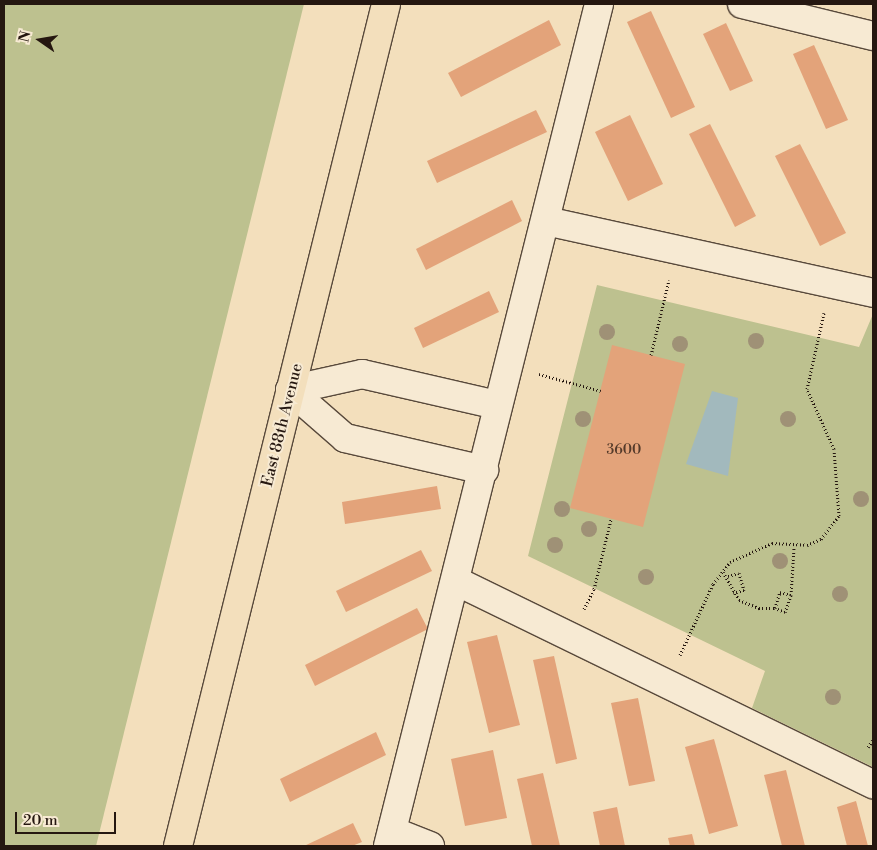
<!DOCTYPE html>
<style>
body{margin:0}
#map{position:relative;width:877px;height:850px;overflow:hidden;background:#f3dfbc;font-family:"Libre Bodoni",serif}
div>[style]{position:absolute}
.green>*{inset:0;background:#bdc18f}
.water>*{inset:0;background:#a2b9bd}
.building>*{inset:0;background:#e3a37a}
.path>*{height:3px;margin-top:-1.5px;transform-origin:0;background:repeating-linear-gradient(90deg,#251710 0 1px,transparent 0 3.5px)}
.roads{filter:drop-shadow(1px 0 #58493b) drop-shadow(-1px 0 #58493b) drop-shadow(0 1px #58493b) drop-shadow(0 -1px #58493b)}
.minor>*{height:28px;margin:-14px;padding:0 14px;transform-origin:14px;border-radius:14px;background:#f7ead3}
.major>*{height:28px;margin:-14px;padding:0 14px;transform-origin:14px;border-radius:14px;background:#f3dfbc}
.trees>*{width:16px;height:16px;margin:-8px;border-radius:50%;background:#9f9176}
span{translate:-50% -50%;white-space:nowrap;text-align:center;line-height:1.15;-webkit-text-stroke:4px #f7ead3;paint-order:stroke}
.number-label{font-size:14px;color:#543a2a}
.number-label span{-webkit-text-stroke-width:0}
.street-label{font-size:16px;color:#251710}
.frame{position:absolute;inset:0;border:5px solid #251710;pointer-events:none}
.north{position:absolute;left:15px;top:15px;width:50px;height:50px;-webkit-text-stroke:4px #f7ead3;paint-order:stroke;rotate:283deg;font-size:14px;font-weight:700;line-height:20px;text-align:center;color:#251710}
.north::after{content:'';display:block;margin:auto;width:18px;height:22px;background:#251710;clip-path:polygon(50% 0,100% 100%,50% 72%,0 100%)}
.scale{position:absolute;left:15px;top:812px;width:101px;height:22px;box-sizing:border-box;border:2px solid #251710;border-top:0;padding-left:6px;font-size:15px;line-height:18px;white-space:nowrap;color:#251710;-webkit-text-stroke:4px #f7ead3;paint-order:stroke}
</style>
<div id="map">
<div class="green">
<div style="clip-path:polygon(4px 4px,304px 4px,96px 846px,4px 846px)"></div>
<div style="clip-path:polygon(597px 285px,859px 347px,873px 314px,873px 767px,752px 708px,765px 671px,528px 556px)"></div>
</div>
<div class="water">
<div style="clip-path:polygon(712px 391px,738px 398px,728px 476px,686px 464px)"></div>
</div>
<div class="building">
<div style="clip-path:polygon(651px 11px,695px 107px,671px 118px,627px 22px)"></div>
<div style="clip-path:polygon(549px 20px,561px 45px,461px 97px,448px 73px)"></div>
<div style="clip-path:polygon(726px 23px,753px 81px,730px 91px,703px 34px)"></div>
<div style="clip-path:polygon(814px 45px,848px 120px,826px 129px,793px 54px)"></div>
<div style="clip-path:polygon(536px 110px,547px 132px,437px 183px,427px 161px)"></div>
<div style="clip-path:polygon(630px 115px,663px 184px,628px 201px,595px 132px)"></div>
<div style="clip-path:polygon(710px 124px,756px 216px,735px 227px,689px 134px)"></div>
<div style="clip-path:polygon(800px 144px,846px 233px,820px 246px,775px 156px)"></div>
<div style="clip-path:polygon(512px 200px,522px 221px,426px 270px,416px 249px)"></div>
<div style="clip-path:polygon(489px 291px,499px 312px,423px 348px,414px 328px)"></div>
<div style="clip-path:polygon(612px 345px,685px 364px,643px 527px,570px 508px)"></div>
<div style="clip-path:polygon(437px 486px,441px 509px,345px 524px,342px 502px)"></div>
<div style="clip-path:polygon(421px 550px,432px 571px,346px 612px,336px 591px)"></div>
<div style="clip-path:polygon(417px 608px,428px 629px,315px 686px,305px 665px)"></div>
<div style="clip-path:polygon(497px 635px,520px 725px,489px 733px,467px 642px)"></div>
<div style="clip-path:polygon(554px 656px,577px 759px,556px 764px,533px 660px)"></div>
<div style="clip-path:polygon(638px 698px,655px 781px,629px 786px,611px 703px)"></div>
<div style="clip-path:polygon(376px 732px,386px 755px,290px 802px,280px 779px)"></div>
<div style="clip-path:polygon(714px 739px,738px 826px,709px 834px,685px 747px)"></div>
<div style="clip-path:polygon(493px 750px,507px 818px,465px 826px,451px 759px)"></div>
<div style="clip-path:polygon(786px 770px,805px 846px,782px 846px,764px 775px)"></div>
<div style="clip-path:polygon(543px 773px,560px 846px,532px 846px,517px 779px)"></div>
<div style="clip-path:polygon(856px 801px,868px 846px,847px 846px,837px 807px)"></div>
<div style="clip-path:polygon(617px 807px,625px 846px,600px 846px,593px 812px)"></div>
<div style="clip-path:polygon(353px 823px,362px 842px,352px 846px,304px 846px)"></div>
<div style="clip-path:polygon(692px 834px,695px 846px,670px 846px,668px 838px)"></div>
</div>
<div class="path">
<div style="left:651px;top:355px;width:77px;rotate:-76.5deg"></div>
<div style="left:539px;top:374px;width:64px;rotate:15.3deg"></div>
<div style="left:723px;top:572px;width:32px;rotate:60deg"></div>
<div style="left:739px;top:600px;width:22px;rotate:22deg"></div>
<div style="left:759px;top:608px;width:16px"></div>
<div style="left:728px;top:576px;width:11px;rotate:-15deg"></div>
<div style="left:739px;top:573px;width:18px;rotate:74deg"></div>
<div style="left:744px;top:590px;width:11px;rotate:165deg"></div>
<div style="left:791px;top:595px;width:18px;rotate:109deg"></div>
<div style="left:785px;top:612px;width:11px;rotate:-158deg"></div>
<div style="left:775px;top:608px;width:17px;rotate:-73deg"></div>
<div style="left:780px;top:592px;width:11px;rotate:15deg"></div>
<div style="left:791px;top:595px;width:48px;rotate:-86.4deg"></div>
<div style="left:584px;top:609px;width:22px;rotate:-63deg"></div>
<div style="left:594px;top:589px;width:72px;rotate:-76.3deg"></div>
<div style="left:680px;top:655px;width:78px;rotate:-65.1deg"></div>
<div style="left:713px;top:584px;width:28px;rotate:-52deg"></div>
<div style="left:730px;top:562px;width:46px;rotate:-24.3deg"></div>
<div style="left:772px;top:543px;width:35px;rotate:3deg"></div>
<div style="left:807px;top:545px;width:15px;rotate:-23deg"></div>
<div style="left:821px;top:539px;width:29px;rotate:-52deg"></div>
<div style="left:839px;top:516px;width:67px;rotate:-94.3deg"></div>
<div style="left:834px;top:449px;width:66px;rotate:-114.2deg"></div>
<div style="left:807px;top:389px;width:78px;rotate:-77.4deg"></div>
<div style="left:868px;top:747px;width:9px;rotate:-54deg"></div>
</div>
<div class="roads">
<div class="minor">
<div style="left:742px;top:4px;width:135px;rotate:13.7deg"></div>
<div style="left:546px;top:221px;width:335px;rotate:12.4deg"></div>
<div style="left:290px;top:390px;width:73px;rotate:41.1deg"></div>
<div style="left:345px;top:438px;width:143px;rotate:13deg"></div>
<div style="left:290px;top:390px;width:74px;rotate:-12.5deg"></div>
<div style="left:362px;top:374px;width:139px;rotate:12.9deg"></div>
<div style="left:456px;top:581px;width:464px;rotate:26deg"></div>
<div style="left:392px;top:831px;width:41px;rotate:21.5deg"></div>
<div style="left:388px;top:846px;width:868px;rotate:-75.93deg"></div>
</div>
<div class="major">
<div style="left:178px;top:846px;width:867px;rotate:-76.12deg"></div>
</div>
</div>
<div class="trees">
<div style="left:607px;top:332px"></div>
<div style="left:756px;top:341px"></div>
<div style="left:680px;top:344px"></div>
<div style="left:583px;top:419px"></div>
<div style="left:788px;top:419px"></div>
<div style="left:861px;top:499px"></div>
<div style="left:562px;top:509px"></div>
<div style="left:589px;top:529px"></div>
<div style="left:555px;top:545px"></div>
<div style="left:780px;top:561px"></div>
<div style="left:646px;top:577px"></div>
<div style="left:840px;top:594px"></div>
<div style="left:833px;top:697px"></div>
</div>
<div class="number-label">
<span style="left:624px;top:450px">3600</span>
</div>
<div class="street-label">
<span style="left:282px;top:425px;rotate:-76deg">East 88th Avenue</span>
</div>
<div class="frame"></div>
<div class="north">N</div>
<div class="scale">20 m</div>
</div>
